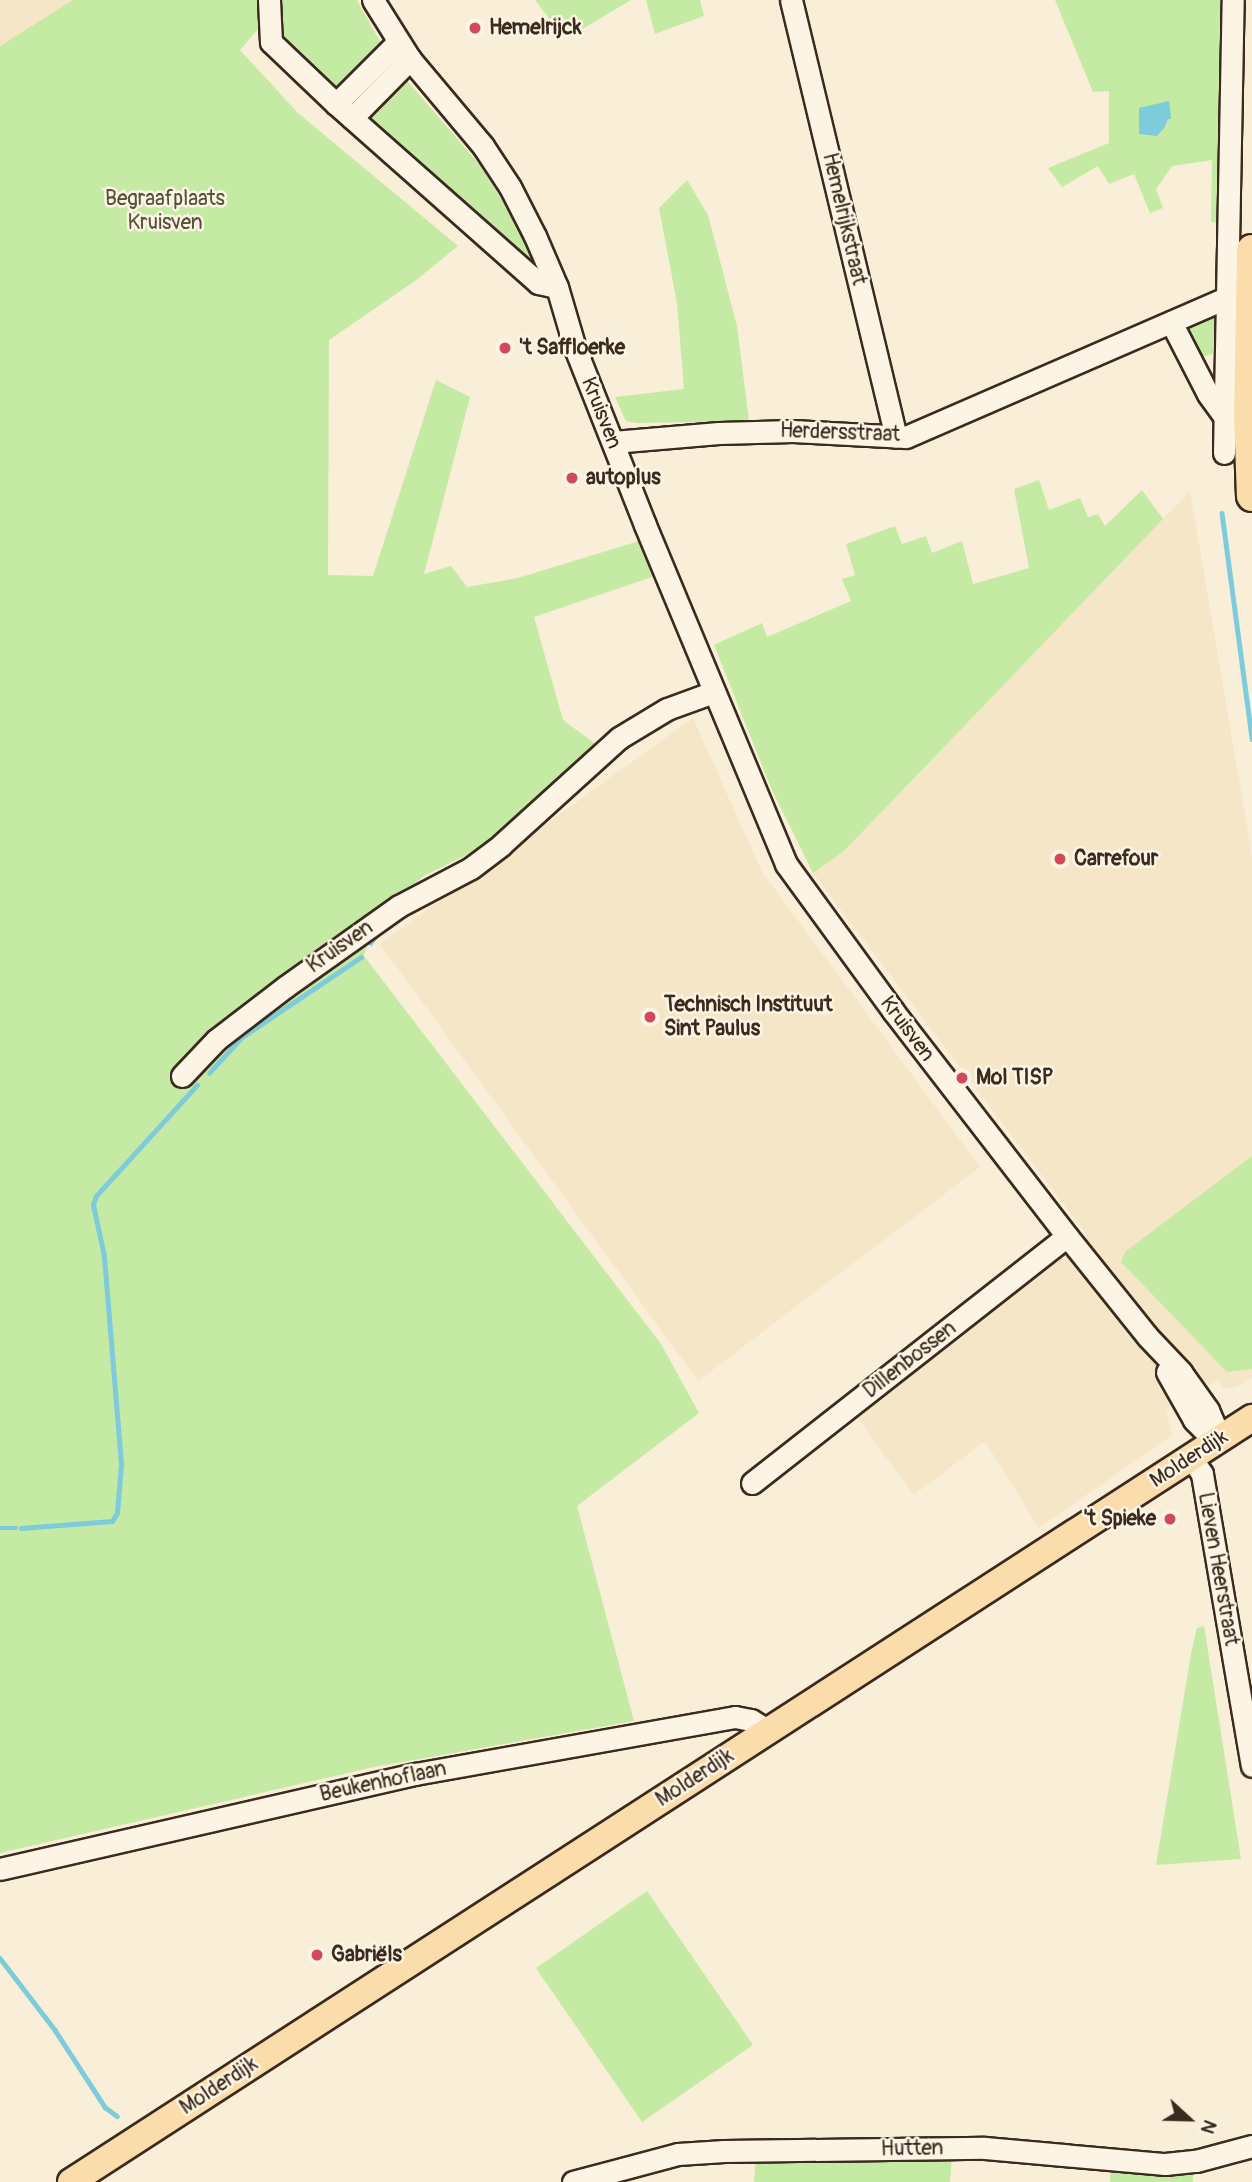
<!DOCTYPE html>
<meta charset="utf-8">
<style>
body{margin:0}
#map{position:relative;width:1252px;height:2182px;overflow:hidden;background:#f9eed8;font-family:Pangolin,sans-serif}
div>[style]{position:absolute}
.built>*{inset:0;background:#f6e6c8}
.green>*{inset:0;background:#c4eaa4}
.water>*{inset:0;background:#7ecbdc}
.stream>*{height:4.5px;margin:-2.25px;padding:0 2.25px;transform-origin:2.25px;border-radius:2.25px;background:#7ecbdc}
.roads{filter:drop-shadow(2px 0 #3b2a1e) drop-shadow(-2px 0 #3b2a1e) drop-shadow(0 2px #3b2a1e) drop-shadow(0 -2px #3b2a1e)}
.minor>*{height:21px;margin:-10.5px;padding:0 10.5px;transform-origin:10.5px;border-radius:10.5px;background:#fcf5e5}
.major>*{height:26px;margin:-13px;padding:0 13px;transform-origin:13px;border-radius:13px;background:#fbddab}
.highway>*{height:30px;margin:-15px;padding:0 15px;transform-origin:15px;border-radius:15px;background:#fbddab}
.dots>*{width:19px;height:19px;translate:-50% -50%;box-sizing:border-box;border:4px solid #fcf5e5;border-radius:50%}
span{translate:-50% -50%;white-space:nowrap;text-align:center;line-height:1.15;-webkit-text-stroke:5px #fcf5e5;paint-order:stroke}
.poi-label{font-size:21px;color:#3b2a1e;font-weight:700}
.left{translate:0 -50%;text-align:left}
.right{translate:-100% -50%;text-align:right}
.park-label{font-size:21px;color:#565039}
.street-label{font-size:21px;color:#3b2a1e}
.north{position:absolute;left:1154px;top:2084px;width:70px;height:70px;-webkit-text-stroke:5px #fcf5e5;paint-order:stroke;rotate:112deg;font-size:19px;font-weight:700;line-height:28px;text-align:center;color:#3b2a1e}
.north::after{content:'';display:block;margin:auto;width:24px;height:32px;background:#3b2a1e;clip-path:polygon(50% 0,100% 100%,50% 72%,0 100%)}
</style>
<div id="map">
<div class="built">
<div style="clip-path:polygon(0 0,73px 0,0 46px)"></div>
<div style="clip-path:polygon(1190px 491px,1252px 856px,1252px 1377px,1243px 1384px,1225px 1389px,1218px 1380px,1166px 1410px,1172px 1435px,1039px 1528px,985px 1441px,914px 1495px,856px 1416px,1087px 1235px,813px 873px,845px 850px)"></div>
<div style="clip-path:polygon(693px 718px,762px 872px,980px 1167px,698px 1381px,380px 944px)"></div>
</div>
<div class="green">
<div style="clip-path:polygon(73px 0,260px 0,260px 27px,240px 50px,298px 113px,458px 246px,415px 281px,329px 340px,328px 575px,373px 576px,436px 380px,470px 397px,424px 574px,451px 566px,467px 587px,518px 578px,639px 541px,655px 576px,534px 617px,563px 720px,597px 745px,482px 847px,424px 876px,375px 916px,364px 956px,661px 1344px,699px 1413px,577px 1506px,634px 1721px,374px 1767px,0 1853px,0 46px)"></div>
<div style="clip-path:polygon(277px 0,357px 0,382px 45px,334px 91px,276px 29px)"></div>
<div style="clip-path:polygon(535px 0,631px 0,584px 28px,561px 34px)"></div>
<div style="clip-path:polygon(646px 0,700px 0,704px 16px,655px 34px)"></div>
<div style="clip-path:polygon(1055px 0,1227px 0,1220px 223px,1211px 222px,1212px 160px,1172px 166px,1156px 189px,1163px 208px,1150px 213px,1134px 174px,1109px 184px,1098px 166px,1062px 187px,1048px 168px,1109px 143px,1109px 91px,1093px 92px)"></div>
<div style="clip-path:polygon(403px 76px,479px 164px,526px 238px,534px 262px,523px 263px,363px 118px)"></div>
<div style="clip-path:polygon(687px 180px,708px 215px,737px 326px,749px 421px,636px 423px,626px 421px,615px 397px,684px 389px,677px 303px,659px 208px)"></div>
<div style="clip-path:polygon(1208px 312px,1220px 320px,1220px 352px,1201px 357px,1195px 352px,1184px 330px,1186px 319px)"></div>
<div style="clip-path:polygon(1039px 480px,1049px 510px,1080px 498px,1088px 517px,1098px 514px,1105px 526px,1142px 490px,1163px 519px,845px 850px,813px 873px,771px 788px,714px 645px,762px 623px,767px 637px,851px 601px,842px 579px,855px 575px,846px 544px,895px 526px,902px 544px,926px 536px,932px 553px,962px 541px,973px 584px,1029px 568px,1014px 489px)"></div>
<div style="clip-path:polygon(1252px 1156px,1252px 1369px,1227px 1372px,1121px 1262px,1125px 1252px)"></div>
<div style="clip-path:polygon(1204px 1626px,1241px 1859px,1156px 1865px,1191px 1654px,1197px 1628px)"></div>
<div style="clip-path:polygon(647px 1891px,753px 2045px,642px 2122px,536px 1968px)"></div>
<div style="clip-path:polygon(756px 2156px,952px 2156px,950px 2182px,754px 2182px)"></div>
<div style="clip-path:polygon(1111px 2167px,1193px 2167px,1193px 2182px,1110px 2182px)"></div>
</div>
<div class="water">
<div style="clip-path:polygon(1169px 101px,1171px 119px,1168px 119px,1164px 128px,1157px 136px,1139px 134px,1139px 108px)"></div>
</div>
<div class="stream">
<div style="left:1222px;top:513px;width:228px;rotate:82.4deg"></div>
<div style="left:370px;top:943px;width:13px;rotate:-51deg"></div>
<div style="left:209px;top:1073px;width:49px;rotate:-47.5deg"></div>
<div style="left:242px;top:1037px;width:143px;rotate:-33.9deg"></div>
<div style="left:0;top:1528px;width:16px"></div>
<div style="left:21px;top:1528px;width:91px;rotate:-4.4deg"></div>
<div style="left:112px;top:1521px;width:9px;rotate:-58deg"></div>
<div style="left:117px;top:1513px;width:49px;rotate:-85.3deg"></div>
<div style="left:121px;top:1464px;width:209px;rotate:-94.7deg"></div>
<div style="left:104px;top:1256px;width:52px;rotate:-102.2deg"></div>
<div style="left:93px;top:1205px;width:9px;rotate:-72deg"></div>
<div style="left:96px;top:1196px;width:150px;rotate:-47.7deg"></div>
<div style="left:0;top:1958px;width:91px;rotate:52.6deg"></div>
<div style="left:55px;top:2030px;width:92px;rotate:57deg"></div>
<div style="left:105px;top:2107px;width:15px;rotate:37deg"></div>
</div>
<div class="roads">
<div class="minor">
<div style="left:269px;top:0;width:42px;rotate:87.3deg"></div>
<div style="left:271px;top:42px;width:90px;rotate:43.6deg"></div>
<div style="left:336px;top:104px;width:270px;rotate:41.5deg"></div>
<div style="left:538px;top:283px;width:19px;rotate:12deg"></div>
<div style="left:373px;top:0;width:70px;rotate:57.9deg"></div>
<div style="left:410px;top:59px;width:114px;rotate:50deg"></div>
<div style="left:483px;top:146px;width:49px;rotate:56.6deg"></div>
<div style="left:510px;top:187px;width:55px;rotate:63deg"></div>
<div style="left:535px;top:236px;width:56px;rotate:66.7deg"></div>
<div style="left:557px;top:287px;width:64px;rotate:73.6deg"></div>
<div style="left:575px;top:348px;width:190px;rotate:68.4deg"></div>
<div style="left:645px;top:525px;width:367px;rotate:67.4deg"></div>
<div style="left:786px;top:864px;width:182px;rotate:53.9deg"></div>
<div style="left:893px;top:1011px;width:284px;rotate:52.3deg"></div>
<div style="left:1067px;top:1236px;width:128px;rotate:51.3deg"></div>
<div style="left:1147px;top:1336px;width:50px;rotate:46.6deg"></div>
<div style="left:1181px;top:1372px;width:47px;rotate:54.6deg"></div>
<div style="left:1208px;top:1410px;width:30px;rotate:67deg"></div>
<div style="left:791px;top:0;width:449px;rotate:76.5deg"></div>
<div style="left:336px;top:104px;width:88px;rotate:-45deg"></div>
<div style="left:352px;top:118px;width:83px;rotate:-45.5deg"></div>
<div style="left:1171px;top:322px;width:81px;rotate:62.8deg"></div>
<div style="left:1208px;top:394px;width:26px;rotate:54deg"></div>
<div style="left:613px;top:442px;width:106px;rotate:-4.9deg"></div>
<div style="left:719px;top:433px;width:74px;rotate:-1.5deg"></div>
<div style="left:793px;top:431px;width:113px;rotate:3deg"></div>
<div style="left:906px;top:437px;width:348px;rotate:-23.5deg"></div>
<div style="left:1224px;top:453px;width:453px;rotate:-88.9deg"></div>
<div style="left:182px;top:1076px;width:50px;rotate:-46.6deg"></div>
<div style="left:216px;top:1040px;width:87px;rotate:-37.5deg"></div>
<div style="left:285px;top:987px;width:140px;rotate:-35.4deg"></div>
<div style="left:399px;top:906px;width:81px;rotate:-27.8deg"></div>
<div style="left:471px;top:868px;width:38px;rotate:-37deg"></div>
<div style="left:501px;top:845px;width:159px;rotate:-42.2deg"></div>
<div style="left:619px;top:738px;width:56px;rotate:-31.1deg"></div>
<div style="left:667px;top:709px;width:50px;rotate:-19.9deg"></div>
<div style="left:1167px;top:1372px;width:55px;rotate:60.6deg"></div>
<div style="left:1194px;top:1420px;width:18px;rotate:45deg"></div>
<div style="left:1207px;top:1433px;width:13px;rotate:23deg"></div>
<div style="left:1191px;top:1458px;width:19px;rotate:55deg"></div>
<div style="left:1202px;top:1474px;width:296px;rotate:80.3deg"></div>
<div style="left:752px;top:1483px;width:400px;rotate:-38.1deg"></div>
<div style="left:0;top:1869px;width:426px;rotate:-12.9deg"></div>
<div style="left:415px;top:1774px;width:325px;rotate:-10.1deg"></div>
<div style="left:735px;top:1717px;width:16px;rotate:11deg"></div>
<div style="left:751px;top:1720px;width:19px;rotate:32deg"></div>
<div style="left:573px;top:2182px;width:109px;rotate:-14.9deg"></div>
<div style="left:678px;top:2154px;width:46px;rotate:-3.7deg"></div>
<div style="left:724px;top:2151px;width:261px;rotate:-0.7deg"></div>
<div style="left:985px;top:2148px;width:181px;rotate:5.1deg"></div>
<div style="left:1165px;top:2164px;width:31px;rotate:-6deg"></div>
<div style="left:1196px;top:2161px;width:58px;rotate:-15deg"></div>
</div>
<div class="major">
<div style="left:71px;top:2182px;width:1407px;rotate:-32.9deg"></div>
</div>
<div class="highway">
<div style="left:1252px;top:250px;width:165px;rotate:91deg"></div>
<div style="left:1249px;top:415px;width:81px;rotate:87.9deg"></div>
</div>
</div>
<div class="dots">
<div style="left:475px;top:28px;background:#d1495b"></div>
<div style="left:505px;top:348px;background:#d1495b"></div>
<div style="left:572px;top:478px;background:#d1495b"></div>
<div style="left:1060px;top:859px;background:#d1495b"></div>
<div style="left:650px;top:1017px;background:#d1495b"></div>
<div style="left:962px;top:1078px;background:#d1495b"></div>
<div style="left:1170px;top:1519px;background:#d1495b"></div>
<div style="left:317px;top:1955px;background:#d1495b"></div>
</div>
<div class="poi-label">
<span class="left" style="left:489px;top:28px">Hemelrijck</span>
<span class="left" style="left:519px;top:348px">'t Saffloerke</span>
<span class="left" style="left:586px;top:478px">autoplus</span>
<span class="left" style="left:1074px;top:859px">Carrefour</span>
<span class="left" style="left:664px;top:1017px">Technisch Instituut<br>Sint Paulus</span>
<span class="left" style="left:976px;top:1078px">Mol TISP</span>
<span class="right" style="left:1156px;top:1519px">'t Spieke</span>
<span class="left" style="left:331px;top:1955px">Gabriëls</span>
</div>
<div class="park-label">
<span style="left:165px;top:211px">Begraafplaats<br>Kruisven</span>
</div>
<div class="street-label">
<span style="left:844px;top:219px;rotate:77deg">Hemelrijkstraat</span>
<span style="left:601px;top:413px;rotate:68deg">Kruisven</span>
<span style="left:840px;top:433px;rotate:2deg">Herdersstraat</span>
<span style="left:340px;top:947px;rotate:-35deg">Kruisven</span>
<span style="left:907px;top:1029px;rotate:53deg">Kruisven</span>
<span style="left:910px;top:1360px;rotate:-38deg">Dillenbossen</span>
<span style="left:1189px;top:1459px;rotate:-33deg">Molderdijk</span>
<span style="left:1218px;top:1569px;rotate:80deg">Lieven Heerstraat</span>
<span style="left:695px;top:1778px;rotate:-33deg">Molderdijk</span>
<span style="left:383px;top:1782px;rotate:-12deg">Beukenhoflaan</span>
<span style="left:219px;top:2086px;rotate:-33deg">Molderdijk</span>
<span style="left:912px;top:2149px;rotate:-1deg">Hutten</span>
</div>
<div class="north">N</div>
</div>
